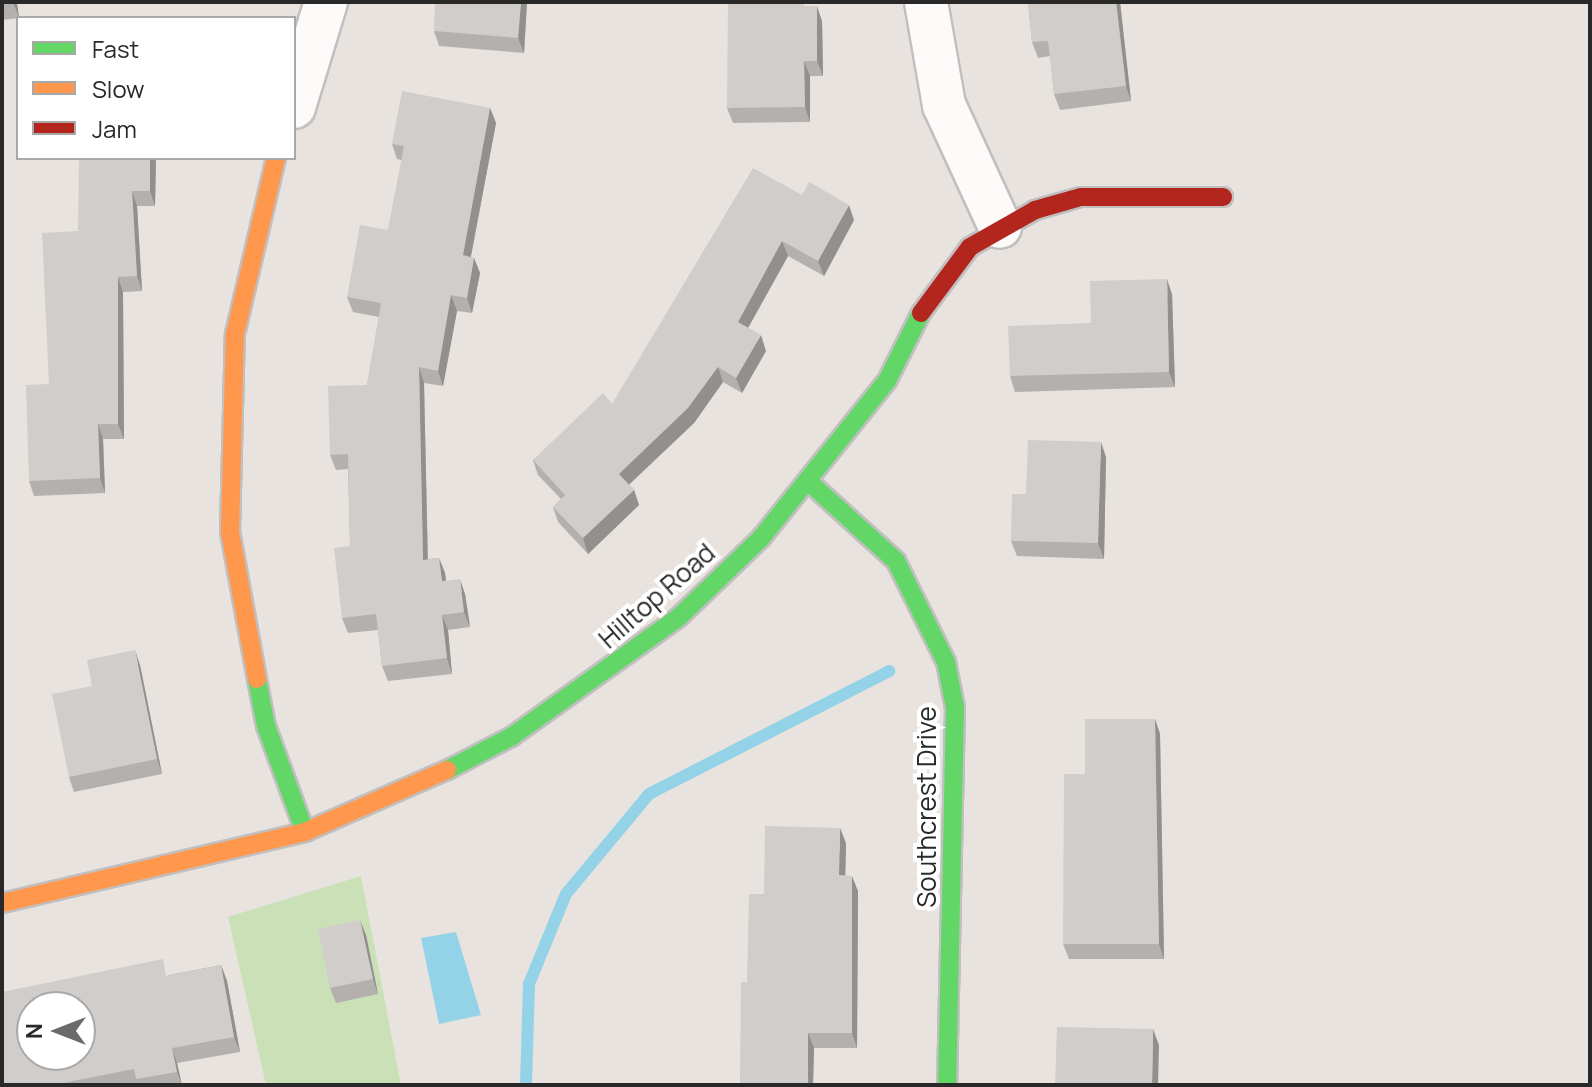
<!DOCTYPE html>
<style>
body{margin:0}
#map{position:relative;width:1592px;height:1087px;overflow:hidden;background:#e8e3de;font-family:Manrope,sans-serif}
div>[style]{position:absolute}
.green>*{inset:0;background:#cae1b8}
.water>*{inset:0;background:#94d2e7}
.stream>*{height:12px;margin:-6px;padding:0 6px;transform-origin:6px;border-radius:6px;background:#94d2e7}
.roads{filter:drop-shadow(2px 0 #c1bfc0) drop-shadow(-2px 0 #c1bfc0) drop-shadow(0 2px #c1bfc0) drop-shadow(0 -2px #c1bfc0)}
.street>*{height:42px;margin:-21px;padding:0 21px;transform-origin:21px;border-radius:21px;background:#fcfbfa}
.fast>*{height:18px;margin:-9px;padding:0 9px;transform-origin:9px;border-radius:9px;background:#63d668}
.slow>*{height:18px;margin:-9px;padding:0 9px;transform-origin:9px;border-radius:9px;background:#ff974d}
.jam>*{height:18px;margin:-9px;padding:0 9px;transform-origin:9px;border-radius:9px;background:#b3261e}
.wall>*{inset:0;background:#b3b0ae}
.shaded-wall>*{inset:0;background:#92908d}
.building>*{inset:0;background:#d0cdca}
span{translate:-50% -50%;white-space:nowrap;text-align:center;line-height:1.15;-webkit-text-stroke:8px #fff;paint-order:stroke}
.street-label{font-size:26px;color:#292929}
.frame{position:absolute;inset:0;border:4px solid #292929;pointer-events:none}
.legend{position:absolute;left:16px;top:16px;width:280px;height:144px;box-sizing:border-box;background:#fff;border:2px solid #a9a9a9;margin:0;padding:10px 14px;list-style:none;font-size:24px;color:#292929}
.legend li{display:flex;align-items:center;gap:16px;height:40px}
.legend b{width:40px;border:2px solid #a9a9a9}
.north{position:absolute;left:16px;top:991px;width:80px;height:80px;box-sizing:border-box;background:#fff;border:2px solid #a9a9a9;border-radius:50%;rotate:270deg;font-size:22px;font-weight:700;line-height:32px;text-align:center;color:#292929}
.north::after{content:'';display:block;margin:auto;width:28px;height:36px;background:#6c6a68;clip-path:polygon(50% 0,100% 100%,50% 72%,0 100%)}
</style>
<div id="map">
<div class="green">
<div style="clip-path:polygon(361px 876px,401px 1085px,266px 1085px,228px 917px)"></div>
</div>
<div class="water">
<div style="clip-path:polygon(456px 932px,481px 1015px,439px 1024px,421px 938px)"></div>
</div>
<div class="stream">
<div style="left:526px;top:1085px;width:101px;rotate:-88.3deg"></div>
<div style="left:529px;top:984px;width:97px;rotate:-67.7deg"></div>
<div style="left:566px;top:894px;width:130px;rotate:-50.3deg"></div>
<div style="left:649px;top:794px;width:270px;rotate:-27.1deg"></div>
</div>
<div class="roads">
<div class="street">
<div style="left:926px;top:2px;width:105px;rotate:80.1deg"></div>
<div style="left:944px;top:105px;width:134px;rotate:65.3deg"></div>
<div style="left:294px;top:107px;width:110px;rotate:-73.1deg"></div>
</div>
<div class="fast">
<div style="left:810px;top:483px;width:116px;rotate:42.2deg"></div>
<div style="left:896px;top:561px;width:113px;rotate:63.7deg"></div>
<div style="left:946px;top:662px;width:47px;rotate:78.9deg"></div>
<div style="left:955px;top:708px;width:377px;rotate:91.2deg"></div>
<div style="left:257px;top:679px;width:48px;rotate:79.2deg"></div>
<div style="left:266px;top:726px;width:113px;rotate:69.8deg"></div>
<div style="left:447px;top:770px;width:72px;rotate:-27.3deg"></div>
<div style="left:511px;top:737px;width:206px;rotate:-35.5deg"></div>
<div style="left:679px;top:617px;width:114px;rotate:-43.9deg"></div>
<div style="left:761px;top:538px;width:201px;rotate:-51.3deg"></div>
<div style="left:887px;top:381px;width:76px;rotate:-63.4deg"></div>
</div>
<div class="slow">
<div style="left:257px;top:679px;width:149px;rotate:-100.4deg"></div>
<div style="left:230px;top:532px;width:198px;rotate:-88.6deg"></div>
<div style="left:235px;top:334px;width:181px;rotate:-76.9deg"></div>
<div style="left:2px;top:903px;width:311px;rotate:-13.2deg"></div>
<div style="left:305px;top:832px;width:155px;rotate:-23.6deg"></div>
</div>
<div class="jam">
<div style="left:921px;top:313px;width:82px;rotate:-53.4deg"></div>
<div style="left:970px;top:247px;width:75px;rotate:-29.6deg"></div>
<div style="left:1035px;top:210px;width:48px;rotate:-15.8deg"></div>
<div style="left:1081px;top:197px;width:142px"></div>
</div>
</div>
<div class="wall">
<div style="clip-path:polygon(2px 2px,27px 2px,17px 3px,19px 18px,2px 20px)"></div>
<div style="clip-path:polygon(527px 2px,524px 53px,439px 46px,434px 31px)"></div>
<div style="clip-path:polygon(1028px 2px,1120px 2px,1131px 101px,1060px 110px,1054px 94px,1050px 56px,1038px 58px,1032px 42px)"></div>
<div style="clip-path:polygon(809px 6px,822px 21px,823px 76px,810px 76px,810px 122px,733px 123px,727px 108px)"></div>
<div style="clip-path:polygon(490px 108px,496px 123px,471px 257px,474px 258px,480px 273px,472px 313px,457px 311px,443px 386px,424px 383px,428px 559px,439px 558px,445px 573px,446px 581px,465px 594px,470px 627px,448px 630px,452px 674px,388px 681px,382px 666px,378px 630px,348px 633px,342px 618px,350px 546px,348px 469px,336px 470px,330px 455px,367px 385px,379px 317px,353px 312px,347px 297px,388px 230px,402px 160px,397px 159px,392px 144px)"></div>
<div style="clip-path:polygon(156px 158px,155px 206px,137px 206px,142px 291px,123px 292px,124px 439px,103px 439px,105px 493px,34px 496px,29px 481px,49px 384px,78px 231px)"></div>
<div style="clip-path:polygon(802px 195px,854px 220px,824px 276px,788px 256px,748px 328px,766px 351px,742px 393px,723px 382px,694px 423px,629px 485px,634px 490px,639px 505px,588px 554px,558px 522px,553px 507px,561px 499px,538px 475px,533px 460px,612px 404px)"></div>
<div style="clip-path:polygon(1172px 294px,1175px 387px,1015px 392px,1010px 376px,1091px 323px)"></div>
<div style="clip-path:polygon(1106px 457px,1104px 559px,1017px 556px,1011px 541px,1026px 494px)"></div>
<div style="clip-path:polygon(140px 665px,162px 774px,74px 792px,69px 777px,92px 686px)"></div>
<div style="clip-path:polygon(1155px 719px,1160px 734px,1164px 959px,1069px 959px,1063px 944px,1085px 774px)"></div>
<div style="clip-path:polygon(846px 843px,845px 875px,858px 891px,857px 1048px,814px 1048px,813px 1085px,740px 1085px,747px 982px)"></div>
<div style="clip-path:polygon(366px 935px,378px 994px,336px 1003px,330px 988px)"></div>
<div style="clip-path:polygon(221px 965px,227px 981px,240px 1052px,177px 1063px,182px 1085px,2px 1085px,169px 975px)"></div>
</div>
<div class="shaded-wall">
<div style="clip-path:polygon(13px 2px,16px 2px,17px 3px,19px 18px)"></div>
<div style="clip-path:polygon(521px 2px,527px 2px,524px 53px,518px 38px)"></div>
<div style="clip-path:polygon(1116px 2px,1120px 2px,1131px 101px,1126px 86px)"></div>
<div style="clip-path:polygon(817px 6px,822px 21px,823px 76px,817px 61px)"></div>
<div style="clip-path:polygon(804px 61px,810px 76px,810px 122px,805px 107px)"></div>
<div style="clip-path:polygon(490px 108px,496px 123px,468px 271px,463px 255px)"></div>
<div style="clip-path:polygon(150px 158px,156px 158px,155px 206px,150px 191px)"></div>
<div style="clip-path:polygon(132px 191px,137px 206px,142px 291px,137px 276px)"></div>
<div style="clip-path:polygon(849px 205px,854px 220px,824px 276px,818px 261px)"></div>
<div style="clip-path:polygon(782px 241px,788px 256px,743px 337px,738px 322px)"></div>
<div style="clip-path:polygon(474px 258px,480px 273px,472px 313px,467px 298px)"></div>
<div style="clip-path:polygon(118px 277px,123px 292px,124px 439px,118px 424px)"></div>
<div style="clip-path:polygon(1167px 279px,1172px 294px,1175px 387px,1169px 372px)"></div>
<div style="clip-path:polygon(451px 295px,457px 311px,443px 386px,438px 371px)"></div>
<div style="clip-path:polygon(761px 335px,766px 351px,742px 393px,736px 378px)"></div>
<div style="clip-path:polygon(419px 367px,424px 383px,428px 575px,423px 560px)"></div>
<div style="clip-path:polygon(718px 367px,723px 382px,694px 423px,624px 489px,619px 474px)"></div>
<div style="clip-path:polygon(98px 424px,103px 439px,105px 493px,100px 478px)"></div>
<div style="clip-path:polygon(1101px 442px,1106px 457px,1104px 559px,1098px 543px)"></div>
<div style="clip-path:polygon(634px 490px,639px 505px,588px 554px,583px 538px)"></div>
<div style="clip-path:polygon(439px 558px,445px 573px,448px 596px,442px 581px)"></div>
<div style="clip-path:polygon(460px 579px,465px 594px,470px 627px,464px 612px)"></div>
<div style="clip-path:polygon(442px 615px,448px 630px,452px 674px,447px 658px)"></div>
<div style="clip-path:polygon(135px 650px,140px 665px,162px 774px,157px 759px)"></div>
<div style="clip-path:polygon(1155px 719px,1160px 734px,1164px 959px,1159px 944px)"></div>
<div style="clip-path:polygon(840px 828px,846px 843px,845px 890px,839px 875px)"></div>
<div style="clip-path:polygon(852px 876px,858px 891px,857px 1048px,852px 1033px)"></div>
<div style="clip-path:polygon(360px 920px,366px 935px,378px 994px,373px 979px)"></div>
<div style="clip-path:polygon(221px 965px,227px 981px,240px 1052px,234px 1037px)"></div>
<div style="clip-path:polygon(1153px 1029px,1159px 1045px,1158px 1085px,1152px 1085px)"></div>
<div style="clip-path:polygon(808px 1033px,814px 1048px,813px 1085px,808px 1085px)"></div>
<div style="clip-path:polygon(172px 1048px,177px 1063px,182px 1085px,177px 1072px)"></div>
</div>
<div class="building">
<div style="clip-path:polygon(435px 2px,521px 2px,518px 38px,434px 31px)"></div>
<div style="clip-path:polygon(728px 2px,804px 2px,804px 6px,817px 6px,817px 61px,804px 61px,805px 107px,727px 108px)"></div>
<div style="clip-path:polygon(1028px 2px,1116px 2px,1126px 86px,1054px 94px,1048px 41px,1032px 42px)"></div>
<div style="clip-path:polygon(402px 91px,490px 108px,463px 255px,474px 258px,467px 298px,451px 295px,438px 371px,419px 367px,423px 560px,439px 558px,442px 581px,460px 579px,464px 612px,442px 615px,447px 658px,382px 666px,376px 614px,342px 618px,334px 548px,350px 546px,348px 454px,330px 455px,328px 386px,367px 385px,381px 303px,347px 297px,360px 225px,388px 230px,404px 146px,392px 144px)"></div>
<div style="clip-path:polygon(79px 158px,150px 158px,150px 191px,132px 191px,137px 276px,118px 277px,118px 424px,98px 424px,100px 478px,29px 481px,26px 385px,49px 384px,42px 233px,78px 231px)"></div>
<div style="clip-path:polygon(753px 168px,802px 195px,809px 182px,849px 205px,818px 261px,782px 241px,738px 322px,761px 335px,736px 378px,718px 367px,688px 408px,619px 474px,634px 490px,583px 538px,553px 507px,565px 495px,533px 460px,603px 393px,612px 404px)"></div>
<div style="clip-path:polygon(1167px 279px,1169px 372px,1010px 376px,1008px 326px,1091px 323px,1090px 281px)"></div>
<div style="clip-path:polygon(1028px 440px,1101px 442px,1098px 543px,1011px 541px,1012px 494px,1026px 494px)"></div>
<div style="clip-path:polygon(135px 650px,157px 759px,69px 777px,52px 694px,92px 686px,87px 660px)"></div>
<div style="clip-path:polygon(1085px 719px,1155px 719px,1159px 944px,1063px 944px,1064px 774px,1085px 774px)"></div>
<div style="clip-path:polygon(765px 826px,840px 828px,839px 875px,852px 876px,852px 1033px,808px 1033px,808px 1085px,740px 1085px,741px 982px,747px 982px,749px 894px,764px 894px)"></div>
<div style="clip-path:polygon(360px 920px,373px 979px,330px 988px,318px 929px)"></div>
<div style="clip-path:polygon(evenodd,163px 959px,166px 976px,221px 965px,234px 1037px,172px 1048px,177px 1072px,136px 1079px,134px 1069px,53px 1085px,2px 1085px,2px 992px,163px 959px,32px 1007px,80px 1007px,80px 1055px,32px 1055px,32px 1007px)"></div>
<div style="clip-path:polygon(1057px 1027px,1153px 1029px,1152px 1085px,1055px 1085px)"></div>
</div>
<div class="street-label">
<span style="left:657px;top:596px;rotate:-41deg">Hilltop Road</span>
<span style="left:927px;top:807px;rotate:-90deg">Southcrest Drive</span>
</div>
<div class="frame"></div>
<ul class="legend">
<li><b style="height:10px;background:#63d668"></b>Fast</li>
<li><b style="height:10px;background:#ff974d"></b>Slow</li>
<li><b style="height:10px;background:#b3261e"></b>Jam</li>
</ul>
<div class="north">N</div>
</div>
